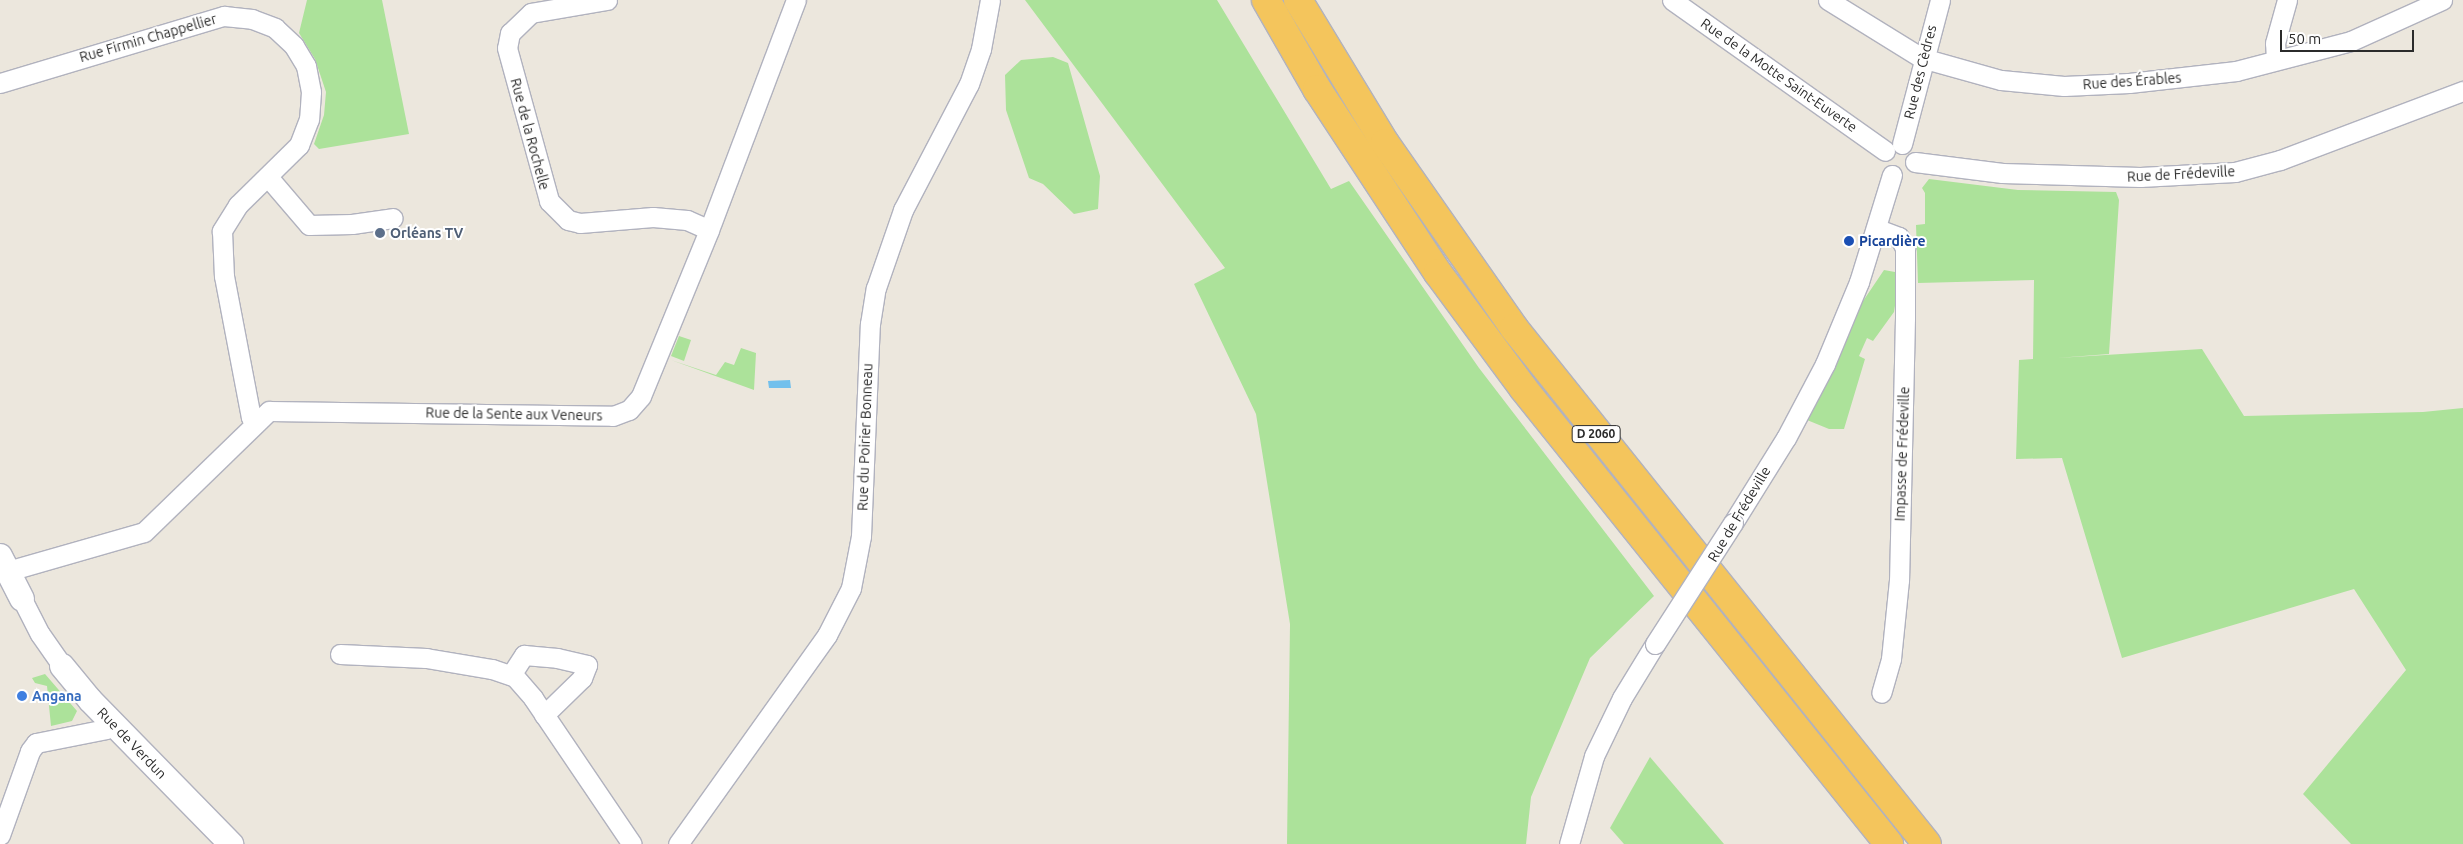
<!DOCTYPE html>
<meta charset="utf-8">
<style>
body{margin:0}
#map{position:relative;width:2463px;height:844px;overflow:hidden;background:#ece7dd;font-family:Ubuntu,sans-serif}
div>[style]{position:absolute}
.green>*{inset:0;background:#ace29a}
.water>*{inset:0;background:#72c0ec}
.roads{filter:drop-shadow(1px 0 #b1b2be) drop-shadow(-1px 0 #b1b2be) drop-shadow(0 1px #b1b2be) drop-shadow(0 -1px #b1b2be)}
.minor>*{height:19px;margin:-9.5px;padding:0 9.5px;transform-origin:9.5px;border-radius:9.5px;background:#fff}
.tertiary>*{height:24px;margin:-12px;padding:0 12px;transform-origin:12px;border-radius:12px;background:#fff}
.trunk>*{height:28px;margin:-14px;padding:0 14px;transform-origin:14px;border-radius:14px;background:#f4c55c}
.bridges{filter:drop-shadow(1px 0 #b1b2be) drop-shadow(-1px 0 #b1b2be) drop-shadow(0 1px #b1b2be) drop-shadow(0 -1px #b1b2be)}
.minor-bridge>*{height:19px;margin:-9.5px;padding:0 9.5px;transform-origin:9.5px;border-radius:9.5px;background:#fff}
.dots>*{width:14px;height:14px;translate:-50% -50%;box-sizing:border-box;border:2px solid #fff;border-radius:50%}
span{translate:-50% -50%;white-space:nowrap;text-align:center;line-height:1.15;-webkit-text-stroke:4px #fff;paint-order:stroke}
.shield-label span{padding:1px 4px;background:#fff;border:1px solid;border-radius:4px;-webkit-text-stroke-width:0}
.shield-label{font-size:12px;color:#2b2b2b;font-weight:700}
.street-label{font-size:14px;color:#2b2b2b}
.service-label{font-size:14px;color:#4e5e75;font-weight:700}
.left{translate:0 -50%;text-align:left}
.transit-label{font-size:14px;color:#164399;font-weight:700}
.shop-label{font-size:14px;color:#366cbe;font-weight:700}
.scale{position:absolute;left:2280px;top:30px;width:134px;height:22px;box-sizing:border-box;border:2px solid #2b2b2b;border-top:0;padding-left:6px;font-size:15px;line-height:18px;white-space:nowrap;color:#2b2b2b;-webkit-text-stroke:4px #fff;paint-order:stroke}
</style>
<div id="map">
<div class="green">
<div style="clip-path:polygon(307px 0,382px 0,409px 134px,319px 149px,314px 144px,324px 115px,326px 92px,315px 59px,299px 33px)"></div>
<div style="clip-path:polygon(1025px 0,1217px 0,1331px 189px,1349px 181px,1479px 368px,1654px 596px,1590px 658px,1531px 797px,1526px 844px,1287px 844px,1290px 624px,1256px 414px,1194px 284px,1225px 268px)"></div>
<div style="clip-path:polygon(1053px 57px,1068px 63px,1100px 176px,1098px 209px,1074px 214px,1043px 184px,1029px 178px,1006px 110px,1005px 75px,1021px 60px)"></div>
<div style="clip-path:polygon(1929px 179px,2018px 190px,2116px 192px,2119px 200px,2109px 354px,2057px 358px,2202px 349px,2244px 416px,2423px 412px,2463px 408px,2463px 844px,2351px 844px,2303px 794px,2406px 670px,2354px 589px,2122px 658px,2062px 458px,2016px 459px,2019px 360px,2033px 359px,2034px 280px,1918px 283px,1916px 225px,1925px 224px,1925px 193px,1922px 188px)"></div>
<div style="clip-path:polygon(1884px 270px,1895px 272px,1899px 281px,1894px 312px,1873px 341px,1867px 338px,1859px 356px,1865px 359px,1844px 429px,1829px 429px,1807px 420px,1857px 310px)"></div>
<div style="clip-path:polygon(679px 336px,691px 340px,684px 361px,671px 356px)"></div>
<div style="clip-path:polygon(741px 348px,756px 353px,754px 390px,671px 360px,716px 375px,725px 362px,734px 365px)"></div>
<div style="clip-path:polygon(45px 674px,77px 711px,72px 721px,51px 726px,47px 686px,35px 683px,32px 678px)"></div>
<div style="clip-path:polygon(1650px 757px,1724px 844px,1624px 844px,1610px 828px)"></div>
</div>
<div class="water">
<div style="clip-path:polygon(790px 380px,791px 388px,769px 388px,768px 381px)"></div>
</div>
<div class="roads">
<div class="minor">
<div style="left:607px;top:0;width:77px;rotate:170.3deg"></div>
<div style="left:531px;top:13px;width:29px;rotate:136deg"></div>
<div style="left:510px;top:33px;width:15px;rotate:101deg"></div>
<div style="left:507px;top:48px;width:159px;rotate:74.6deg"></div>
<div style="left:549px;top:201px;width:27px;rotate:45deg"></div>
<div style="left:568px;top:220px;width:12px;rotate:14deg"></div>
<div style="left:580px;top:223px;width:73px;rotate:-4.7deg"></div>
<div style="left:653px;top:217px;width:34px;rotate:5deg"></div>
<div style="left:687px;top:220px;width:24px;rotate:24deg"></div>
<div style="left:1672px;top:0;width:261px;rotate:35.3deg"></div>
<div style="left:1828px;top:0;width:110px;rotate:31.7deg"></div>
<div style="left:1922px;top:58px;width:82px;rotate:15.6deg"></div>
<div style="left:2001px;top:80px;width:63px;rotate:5.4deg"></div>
<div style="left:2064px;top:86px;width:65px;rotate:-2.6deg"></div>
<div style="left:2129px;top:83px;width:108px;rotate:-6.4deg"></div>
<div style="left:2236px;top:71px;width:119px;rotate:-14.6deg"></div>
<div style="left:2351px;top:41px;width:100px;rotate:-24.3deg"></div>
<div style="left:2276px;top:60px;width:17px;rotate:-93deg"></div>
<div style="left:2275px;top:43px;width:45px;rotate:-74.4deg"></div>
<div style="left:0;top:83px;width:234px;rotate:-16.7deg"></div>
<div style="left:224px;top:16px;width:28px;rotate:6deg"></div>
<div style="left:252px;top:19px;width:25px;rotate:21deg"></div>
<div style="left:275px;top:28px;width:26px;rotate:43deg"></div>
<div style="left:294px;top:46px;width:23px;rotate:59deg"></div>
<div style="left:306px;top:66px;width:26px;rotate:79deg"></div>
<div style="left:311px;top:92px;width:27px;rotate:94deg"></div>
<div style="left:309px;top:119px;width:28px;rotate:111deg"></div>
<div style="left:299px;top:145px;width:86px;rotate:135.5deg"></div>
<div style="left:238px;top:205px;width:31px;rotate:122deg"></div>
<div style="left:222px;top:231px;width:45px;rotate:87.5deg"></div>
<div style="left:224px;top:276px;width:144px;rotate:79.2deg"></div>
<div style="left:251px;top:417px;width:6px;rotate:51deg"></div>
<div style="left:1902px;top:144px;width:149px;rotate:-75.2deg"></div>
<div style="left:1915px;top:162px;width:88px;rotate:7.2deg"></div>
<div style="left:2002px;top:173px;width:138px;rotate:1.7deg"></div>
<div style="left:2140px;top:177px;width:95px;rotate:-3deg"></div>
<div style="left:2235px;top:172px;width:47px;rotate:-14.9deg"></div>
<div style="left:2280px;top:160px;width:196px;rotate:-20.7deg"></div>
<div style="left:268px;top:177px;width:63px;rotate:49.5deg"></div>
<div style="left:309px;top:225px;width:43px;rotate:-1.3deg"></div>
<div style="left:352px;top:224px;width:41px;rotate:-8.3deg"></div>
<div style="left:1878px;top:229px;width:22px;rotate:21deg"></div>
<div style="left:1899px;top:237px;width:13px;rotate:61deg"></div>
<div style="left:1905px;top:248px;width:70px;rotate:90deg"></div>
<div style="left:1905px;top:318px;width:262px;rotate:91.3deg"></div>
<div style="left:1899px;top:580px;width:79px;rotate:95.8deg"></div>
<div style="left:1891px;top:659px;width:35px;rotate:106deg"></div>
<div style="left:1733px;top:523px;width:100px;rotate:-58.1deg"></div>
<div style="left:1786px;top:438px;width:84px;rotate:-62.2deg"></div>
<div style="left:1825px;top:364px;width:89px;rotate:-67.5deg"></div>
<div style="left:1859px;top:282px;width:112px;rotate:-72.9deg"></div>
<div style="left:8px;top:571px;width:141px;rotate:-16deg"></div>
<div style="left:144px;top:532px;width:174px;rotate:-44.1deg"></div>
<div style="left:269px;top:411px;width:344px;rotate:0.8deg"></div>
<div style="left:613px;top:416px;width:17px;rotate:-21deg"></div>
<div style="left:629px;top:410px;width:18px;rotate:-49deg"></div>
<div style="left:641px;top:396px;width:179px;rotate:-67.7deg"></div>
<div style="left:709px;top:230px;width:246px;rotate:-69.3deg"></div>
<div style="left:22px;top:599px;width:39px;rotate:63deg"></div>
<div style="left:40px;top:634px;width:39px;rotate:55deg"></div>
<div style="left:340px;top:654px;width:86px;rotate:2.7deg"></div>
<div style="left:426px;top:658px;width:67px;rotate:9.5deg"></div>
<div style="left:492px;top:669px;width:24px;rotate:19deg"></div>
<div style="left:515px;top:677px;width:28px;rotate:49deg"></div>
<div style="left:533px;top:698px;width:176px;rotate:55.9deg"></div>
<div style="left:511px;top:675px;width:24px;rotate:-57deg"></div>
<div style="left:524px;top:655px;width:33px;rotate:5deg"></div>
<div style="left:557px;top:658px;width:31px;rotate:13deg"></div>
<div style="left:587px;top:665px;width:14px;rotate:111deg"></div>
<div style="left:582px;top:678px;width:53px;rotate:135.8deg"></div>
<div style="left:0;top:835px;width:89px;rotate:-70.3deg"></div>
<div style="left:30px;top:751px;width:10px;rotate:-53deg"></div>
<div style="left:36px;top:743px;width:71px;rotate:-11.3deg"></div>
<div style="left:106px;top:729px;width:9px;rotate:-41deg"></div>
<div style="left:678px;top:844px;width:257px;rotate:-54.5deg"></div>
<div style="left:827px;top:635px;width:53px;rotate:-62.9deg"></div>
<div style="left:851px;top:588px;width:53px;rotate:-79.1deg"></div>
<div style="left:861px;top:536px;width:212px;rotate:-87.6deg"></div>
<div style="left:870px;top:324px;width:36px;rotate:-81deg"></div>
<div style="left:876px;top:288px;width:83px;rotate:-70.9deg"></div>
<div style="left:903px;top:210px;width:142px;rotate:-62.4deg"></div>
<div style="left:969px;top:84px;width:37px;rotate:-71deg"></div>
<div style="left:981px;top:49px;width:50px;rotate:-79.6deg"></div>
<div style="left:1569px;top:844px;width:91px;rotate:-74.1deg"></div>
<div style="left:1594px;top:756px;width:64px;rotate:-64.2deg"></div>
<div style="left:1622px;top:698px;width:63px;rotate:-58.6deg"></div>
</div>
<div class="tertiary">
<div style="left:0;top:556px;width:48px;rotate:62.9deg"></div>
<div style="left:62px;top:666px;width:44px;rotate:50.5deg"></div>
<div style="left:90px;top:700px;width:202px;rotate:45.6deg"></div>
</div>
<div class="trunk">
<div style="left:1266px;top:0;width:103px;rotate:60.2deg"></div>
<div style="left:1317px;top:89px;width:220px;rotate:56.7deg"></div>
<div style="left:1438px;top:273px;width:143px;rotate:53.5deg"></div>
<div style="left:1523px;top:388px;width:585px;rotate:51.25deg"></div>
<div style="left:1298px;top:0;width:167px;rotate:58.7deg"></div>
<div style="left:1385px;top:143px;width:226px;rotate:55.1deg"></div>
<div style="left:1514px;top:328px;width:661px;rotate:51.33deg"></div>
</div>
</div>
<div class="bridges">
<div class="minor-bridge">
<div style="left:1655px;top:644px;width:144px;rotate:-57.2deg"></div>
</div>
</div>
<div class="dots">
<div style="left:380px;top:233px;background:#5c6f8a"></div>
<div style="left:1849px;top:241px;background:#1a4fb4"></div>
<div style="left:22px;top:696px;background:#3f7fe0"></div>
</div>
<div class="shield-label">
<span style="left:1596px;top:434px">D 2060</span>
</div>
<div class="street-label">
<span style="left:148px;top:38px;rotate:-16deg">Rue Firmin Chappellier</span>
<span style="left:1920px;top:72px;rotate:-76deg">Rue des Cèdres</span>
<span style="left:1779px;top:75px;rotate:35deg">Rue de la Motte Saint-Euverte</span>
<span style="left:2132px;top:81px;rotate:-4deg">Rue des Érables</span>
<span style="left:530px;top:134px;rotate:75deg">Rue de la Rochelle</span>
<span style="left:2181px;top:174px;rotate:-3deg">Rue de Frédeville</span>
<span style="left:514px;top:414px;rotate:1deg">Rue de la Sente aux Veneurs</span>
<span style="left:865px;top:437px;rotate:-88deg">Rue du Poirier Bonneau</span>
<span style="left:1902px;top:454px;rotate:-88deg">Impasse de Frédeville</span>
<span style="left:1739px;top:514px;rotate:-59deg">Rue de Frédeville</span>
<span style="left:132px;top:743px;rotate:46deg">Rue de Verdun</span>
</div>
<div class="service-label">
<span class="left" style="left:390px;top:233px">Orléans TV</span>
</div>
<div class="transit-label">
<span class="left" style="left:1859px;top:241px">Picardière</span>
</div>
<div class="shop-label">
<span class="left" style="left:32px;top:696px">Angana</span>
</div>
<div class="scale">50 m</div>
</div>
